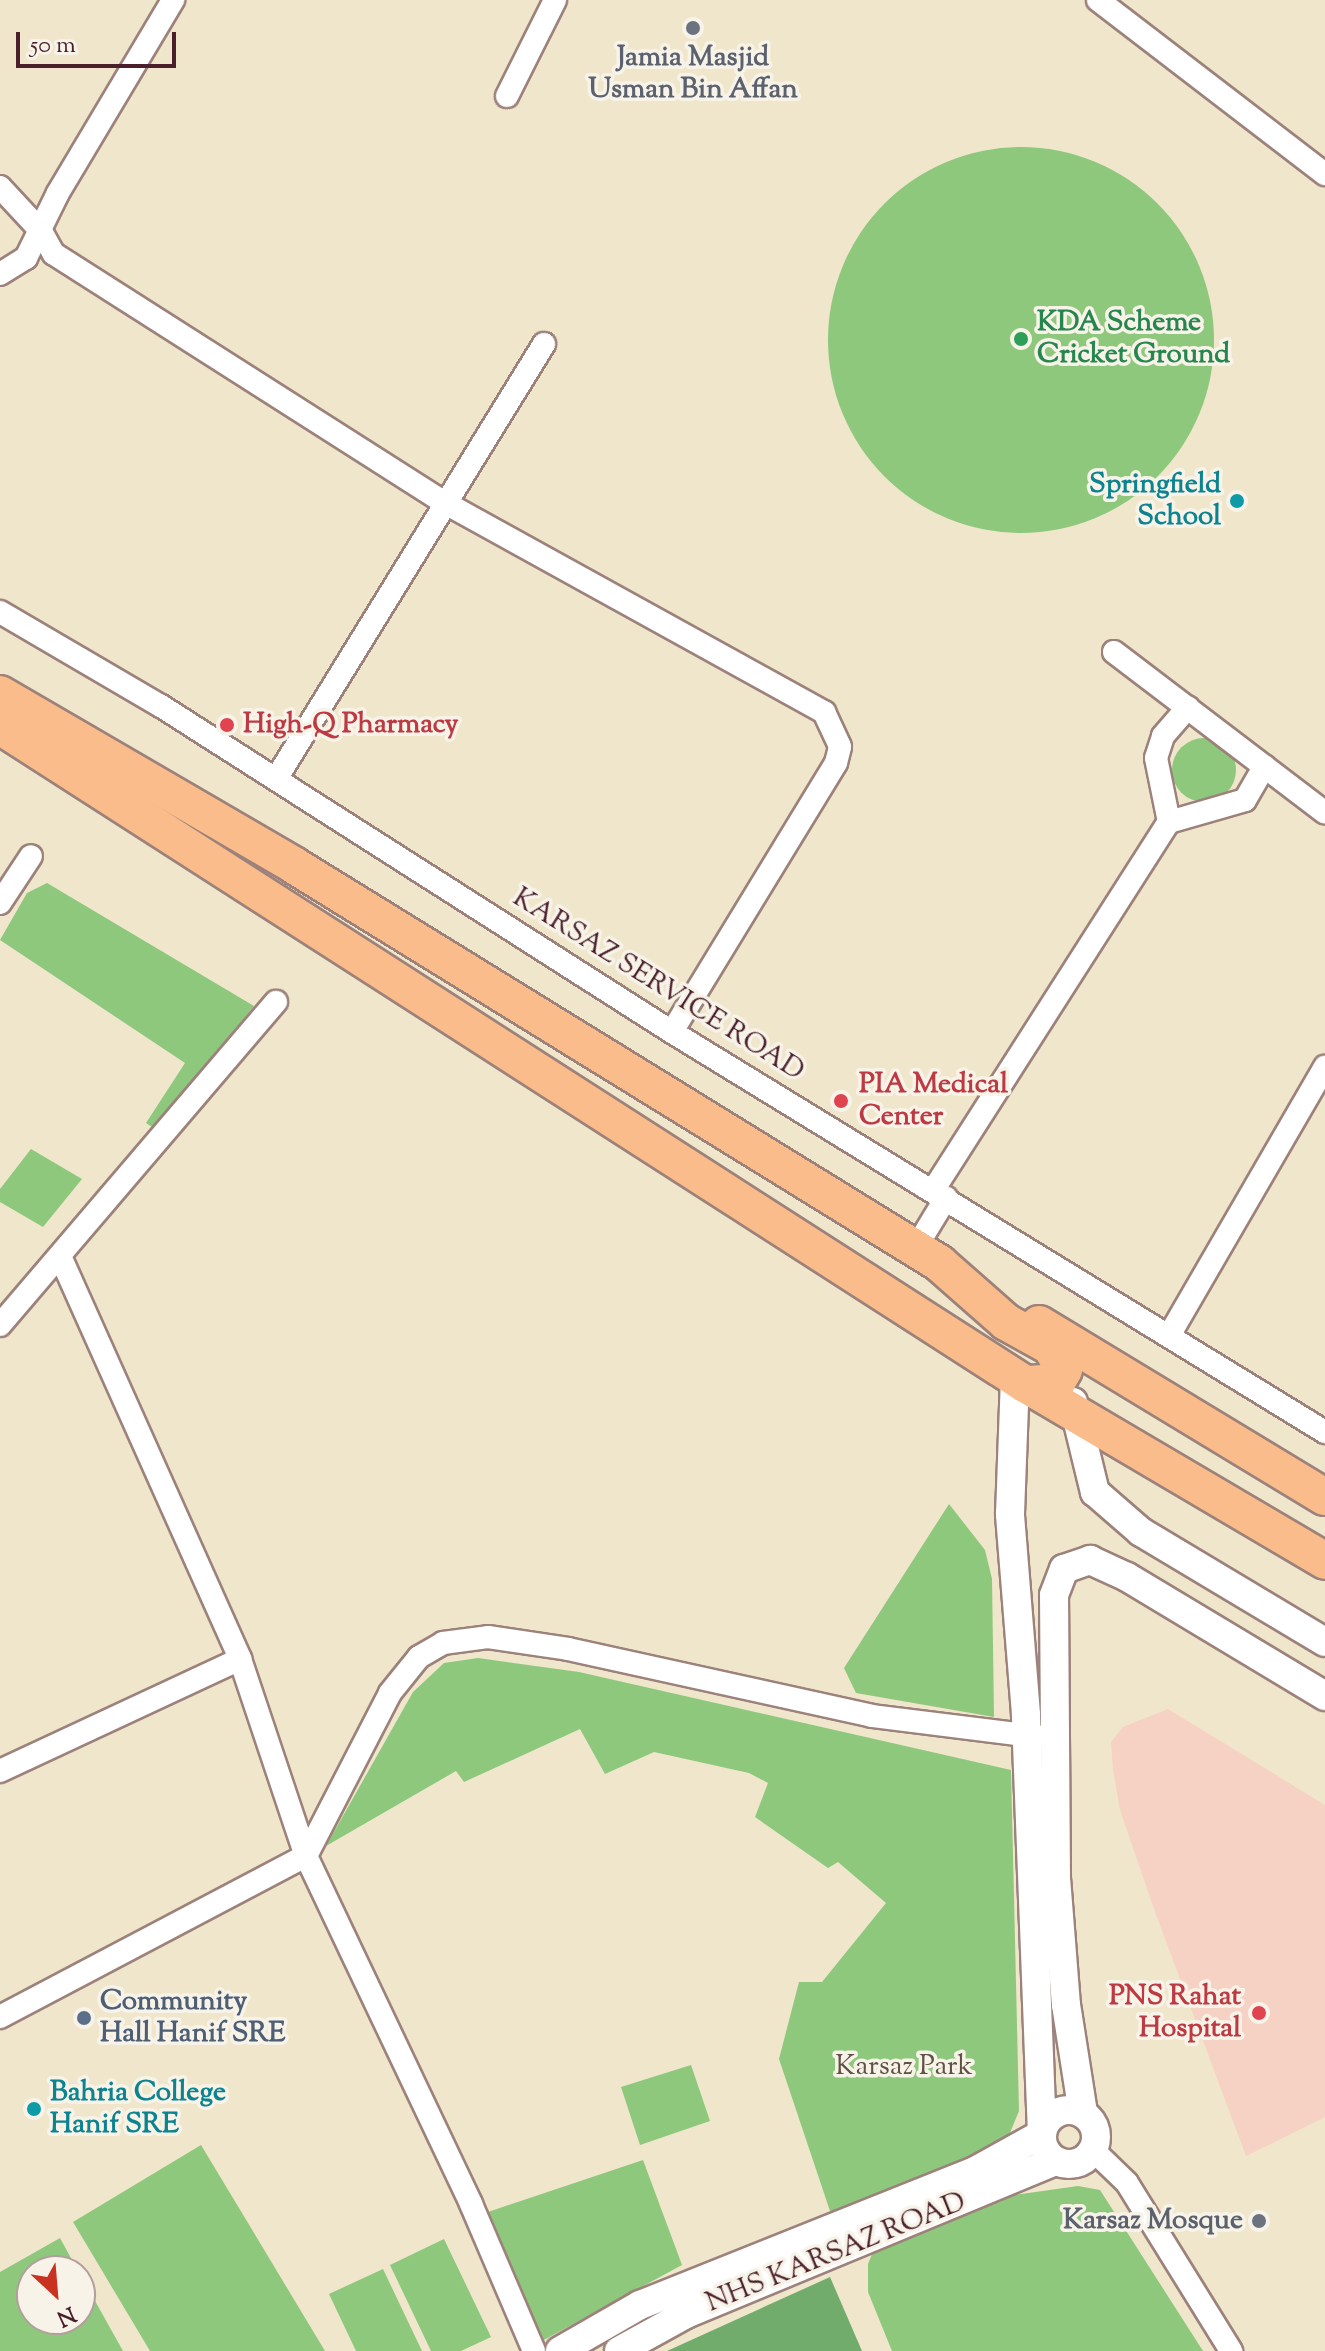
<!DOCTYPE html>
<style>
body{margin:0}
#map{position:relative;width:1325px;height:2351px;overflow:hidden;background:#efe6cb;font-family:"Sorts Mill Goudy",serif}
div>[style]{position:absolute}
.built>*{inset:0;background:#f6d2c4}
.green>*{inset:0;background:#8ec87c}
.round{border-radius:50%}
.forest>*{inset:0;background:#72ac6c}
.roads{filter:drop-shadow(2px 0 #9c827b) drop-shadow(-2px 0 #9c827b) drop-shadow(0 2px #9c827b) drop-shadow(0 -2px #9c827b)}
.minor>*{height:22px;margin:-11px;padding:0 11px;transform-origin:11px;border-radius:11px;background:#fff}
.tertiary>*{height:28px;margin:-14px;padding:0 14px;transform-origin:14px;border-radius:14px;background:#fff}
.tertiary>.ring{margin:-14px;padding:0;box-sizing:content-box;background:none;border:28px solid #fff;border-radius:50%}
.trunk>*{height:36px;margin:-18px;padding:0 18px;transform-origin:18px;border-radius:18px;background:#f9bc8a}
.dots>*{width:22px;height:22px;translate:-50% -50%;box-sizing:border-box;border:4px solid #f7f3e8;border-radius:50%}
span{translate:-50% -50%;white-space:nowrap;text-align:center;line-height:1.15;-webkit-text-stroke:7px #f7f3e8;paint-order:stroke}
.worship-label{font-size:28px;color:#5b616d;font-weight:700}
.right{translate:-100% -50%;text-align:right}
.leisure-label{font-size:28px;color:#27864d;font-weight:700}
.left{translate:0 -50%;text-align:left}
.culture-label{font-size:28px;color:#0d838f;font-weight:700}
.health-label{font-size:28px;color:#be3a42;font-weight:700}
.street-label{font-size:28px;color:#4a1f2b}
.service-label{font-size:28px;color:#4e5e75;font-weight:700}
.park-label{font-size:28px;color:#5e5243}
.north{position:absolute;left:16px;top:2255px;width:80px;height:80px;box-sizing:border-box;background:#f7f3e8;border:2px solid #b29e9c;border-radius:50%;rotate:154deg;font-size:22px;font-weight:700;line-height:32px;text-align:center;color:#4a1f2b}
.north::after{content:'';display:block;margin:auto;width:28px;height:36px;background:#c8321e;clip-path:polygon(50% 0,100% 100%,50% 72%,0 100%)}
.scale{position:absolute;left:16px;top:32px;width:160px;height:36px;box-sizing:border-box;border:4px solid #4a1f2b;border-top:0;padding-left:10px;font-size:24px;line-height:28px;white-space:nowrap;color:#4a1f2b;-webkit-text-stroke:6px #f7f3e8;paint-order:stroke}
</style>
<div id="map">
<div class="built">
<div style="clip-path:polygon(1168px 1709px,1325px 1805px,1325px 2117px,1246px 2156px,1154px 1909px,1120px 1810px,1113px 1770px,1111px 1742px,1123px 1727px)"></div>
</div>
<div class="green">
<div class="round" style="left:828px;top:147px;width:386px;height:386px"></div>
<div class="round" style="left:1172px;top:738px;width:64px;height:64px"></div>
<div style="clip-path:polygon(47px 883px,254px 1006px,155px 1129px,146px 1123px,185px 1063px,0 940px,27px 893px)"></div>
<div style="clip-path:polygon(31px 1149px,82px 1179px,43px 1227px,0 1202px,0 1189px)"></div>
<div style="clip-path:polygon(949px 1504px,985px 1550px,992px 1579px,994px 1717px,856px 1693px,844px 1668px)"></div>
<div style="clip-path:polygon(478px 1658px,579px 1672px,1011px 1770px,1019px 2111px,1007px 2140px,987px 2160px,831px 2214px,779px 2059px,799px 1982px,822px 1982px,886px 1903px,838px 1862px,828px 1868px,755px 1817px,768px 1783px,749px 1773px,654px 1752px,605px 1774px,580px 1729px,464px 1782px,456px 1771px,326px 1846px,413px 1692px,444px 1663px)"></div>
<div style="clip-path:polygon(691px 2065px,710px 2121px,640px 2145px,621px 2087px)"></div>
<div style="clip-path:polygon(201px 2145px,325px 2351px,150px 2351px,73px 2222px)"></div>
<div style="clip-path:polygon(643px 2160px,682px 2265px,542px 2341px,488px 2212px)"></div>
<div style="clip-path:polygon(1078px 2186px,1100px 2190px,1203px 2351px,892px 2351px,868px 2292px,868px 2264px,879px 2237px,979px 2200px)"></div>
<div style="clip-path:polygon(60px 2238px,78px 2271px,32px 2271px,32px 2319px,80px 2319px,80px 2274px,123px 2351px,0 2351px,0 2272px)"></div>
<div style="clip-path:polygon(444px 2239px,491px 2337px,461px 2351px,431px 2351px,390px 2265px)"></div>
<div style="clip-path:polygon(383px 2269px,422px 2351px,356px 2351px,329px 2294px)"></div>
</div>
<div class="forest">
<div style="clip-path:polygon(830px 2277px,862px 2351px,667px 2351px)"></div>
</div>
<div class="roads">
<div class="minor">
<div style="left:1098px;top:0;width:286px;rotate:37.5deg"></div>
<div style="left:507px;top:96px;width:107px;rotate:-63.4deg"></div>
<div style="left:0;top:187px;width:60px;rotate:47deg"></div>
<div style="left:41px;top:231px;width:26px;rotate:61deg"></div>
<div style="left:54px;top:254px;width:466px;rotate:32.5deg"></div>
<div style="left:447px;top:504px;width:431px;rotate:28.9deg"></div>
<div style="left:824px;top:712px;width:38px;rotate:65deg"></div>
<div style="left:840px;top:747px;width:16px;rotate:104deg"></div>
<div style="left:836px;top:763px;width:315px;rotate:121.4deg"></div>
<div style="left:0;top:274px;width:31px;rotate:-32deg"></div>
<div style="left:26px;top:258px;width:72px;rotate:-63.8deg"></div>
<div style="left:58px;top:193px;width:225px;rotate:-59.2deg"></div>
<div style="left:0;top:612px;width:186px;rotate:30.3deg"></div>
<div style="left:161px;top:706px;width:606px;rotate:32.54deg"></div>
<div style="left:672px;top:1032px;width:766px;rotate:31.49deg"></div>
<div style="left:1114px;top:652px;width:265px;rotate:37.3deg"></div>
<div style="left:276px;top:779px;width:511px;rotate:-58.36deg"></div>
<div style="left:1169px;top:822px;width:79px;rotate:-16.1deg"></div>
<div style="left:1245px;top:800px;width:39px;rotate:-60deg"></div>
<div style="left:0;top:903px;width:56px;rotate:-56.6deg"></div>
<div style="left:934px;top:1189px;width:436px;rotate:-57.4deg"></div>
<div style="left:1169px;top:822px;width:65px;rotate:-101.5deg"></div>
<div style="left:1156px;top:758px;width:23px;rotate:-72deg"></div>
<div style="left:1163px;top:736px;width:38px;rotate:-49deg"></div>
<div style="left:915px;top:1249px;width:60px;rotate:-58.7deg"></div>
<div style="left:60px;top:1256px;width:441px;rotate:65.9deg"></div>
<div style="left:0;top:1325px;width:425px;rotate:-49.5deg"></div>
<div style="left:1170px;top:1334px;width:309px;rotate:-59.9deg"></div>
<div style="left:0;top:1771px;width:265px;rotate:-25deg"></div>
<div style="left:240px;top:1659px;width:208px;rotate:71.5deg"></div>
<div style="left:306px;top:1856px;width:385px;rotate:64.6deg"></div>
<div style="left:471px;top:2204px;width:160px;rotate:66.8deg"></div>
<div style="left:0;top:2017px;width:346px;rotate:-27.8deg"></div>
<div style="left:306px;top:1856px;width:183px;rotate:-62.7deg"></div>
<div style="left:390px;top:1693px;width:46px;rotate:-51.1deg"></div>
<div style="left:419px;top:1657px;width:28px;rotate:-30deg"></div>
<div style="left:443px;top:1643px;width:45px;rotate:-7.6deg"></div>
<div style="left:488px;top:1637px;width:81px;rotate:8.5deg"></div>
<div style="left:568px;top:1649px;width:311px;rotate:12.4deg"></div>
<div style="left:872px;top:1716px;width:169px;rotate:7.1deg"></div>
<div style="left:1093px;top:2150px;width:47px;rotate:44.1deg"></div>
<div style="left:1127px;top:2183px;width:198px;rotate:58.2deg"></div>
</div>
<div class="tertiary">
<div style="left:1073px;top:1402px;width:93px;rotate:76.3deg"></div>
<div style="left:1095px;top:1492px;width:61px;rotate:41deg"></div>
<div style="left:1141px;top:1532px;width:214px;rotate:30.9deg"></div>
<div class="ring" style="left:1042px;top:2110px;width:26px;height:26px"></div>
<div style="left:1083px;top:2113px;width:109px;rotate:-98.9deg"></div>
<div style="left:1066px;top:2005px;width:126px;rotate:-94.5deg"></div>
<div style="left:1056px;top:1879px;width:284px;rotate:-90.4deg"></div>
<div style="left:1054px;top:1595px;width:28px;rotate:-69deg"></div>
<div style="left:1064px;top:1569px;width:28px;rotate:-19deg"></div>
<div style="left:1090px;top:1560px;width:41px;rotate:24.7deg"></div>
<div style="left:1127px;top:1577px;width:231px;rotate:31deg"></div>
<div style="left:560px;top:2351px;width:92px;rotate:-29.9deg"></div>
<div style="left:640px;top:2305px;width:363px;rotate:-21.8deg"></div>
<div style="left:977px;top:2170px;width:74px;rotate:-29deg"></div>
<div style="left:1042px;top:2134px;width:420px;rotate:-92.2deg"></div>
<div style="left:1026px;top:1714px;width:201px;rotate:-94.6deg"></div>
<div style="left:1010px;top:1514px;width:136px;rotate:-87.9deg"></div>
<div style="left:619px;top:2351px;width:77px;rotate:-28.9deg"></div>
<div style="left:686px;top:2314px;width:400px;rotate:-22.5deg"></div>
</div>
<div class="trunk">
<div style="left:0;top:694px;width:341px;rotate:30.2deg"></div>
<div style="left:295px;top:866px;width:757px;rotate:31.65deg"></div>
<div style="left:939px;top:1263px;width:89px;rotate:41.4deg"></div>
<div style="left:1006px;top:1322px;width:51px;rotate:29.1deg"></div>
<div style="left:1051px;top:1347px;width:26px;rotate:61deg"></div>
<div style="left:1064px;top:1370px;width:14px;rotate:120deg"></div>
<div style="left:1057px;top:1382px;width:32px;rotate:176deg"></div>
<div style="left:0;top:726px;width:1218px;rotate:32.7deg"></div>
<div style="left:1025px;top:1384px;width:348px;rotate:30.5deg"></div>
<div style="left:1039px;top:1324px;width:334px;rotate:31.2deg"></div>
</div>
</div>
<div class="dots">
<div style="left:693px;top:28px;background:#6b7280"></div>
<div style="left:1021px;top:339px;background:#2e9e5b"></div>
<div style="left:1237px;top:501px;background:#0f9aa8"></div>
<div style="left:227px;top:725px;background:#e0444e"></div>
<div style="left:841px;top:1101px;background:#e0444e"></div>
<div style="left:1259px;top:2013px;background:#e0444e"></div>
<div style="left:84px;top:2018px;background:#5c6f8a"></div>
<div style="left:34px;top:2109px;background:#0f9aa8"></div>
<div style="left:1259px;top:2221px;background:#6b7280"></div>
</div>
<div class="worship-label">
<span style="left:693px;top:74px">Jamia Masjid<br>Usman Bin Affan</span>
<span class="right" style="left:1243px;top:2221px">Karsaz Mosque</span>
</div>
<div class="leisure-label">
<span class="left" style="left:1037px;top:339px">KDA Scheme<br>Cricket Ground</span>
</div>
<div class="culture-label">
<span class="right" style="left:1221px;top:501px">Springfield<br>School</span>
<span class="left" style="left:50px;top:2109px">Bahria College<br>Hanif SRE</span>
</div>
<div class="health-label">
<span class="left" style="left:243px;top:725px">High-Q Pharmacy</span>
<span class="left" style="left:859px;top:1101px">PIA Medical<br>Center</span>
<span class="right" style="left:1241px;top:2013px">PNS Rahat<br>Hospital</span>
</div>
<div class="street-label">
<span style="left:658px;top:985px;rotate:32deg">KARSAZ SERVICE ROAD</span>
<span style="left:836px;top:2253px;rotate:-22deg">NHS KARSAZ ROAD</span>
</div>
<div class="service-label">
<span class="left" style="left:100px;top:2018px">Community<br>Hall Hanif SRE</span>
</div>
<div class="park-label">
<span style="left:904px;top:2067px">Karsaz Park</span>
</div>
<div class="north">N</div>
<div class="scale">50 m</div>
</div>
